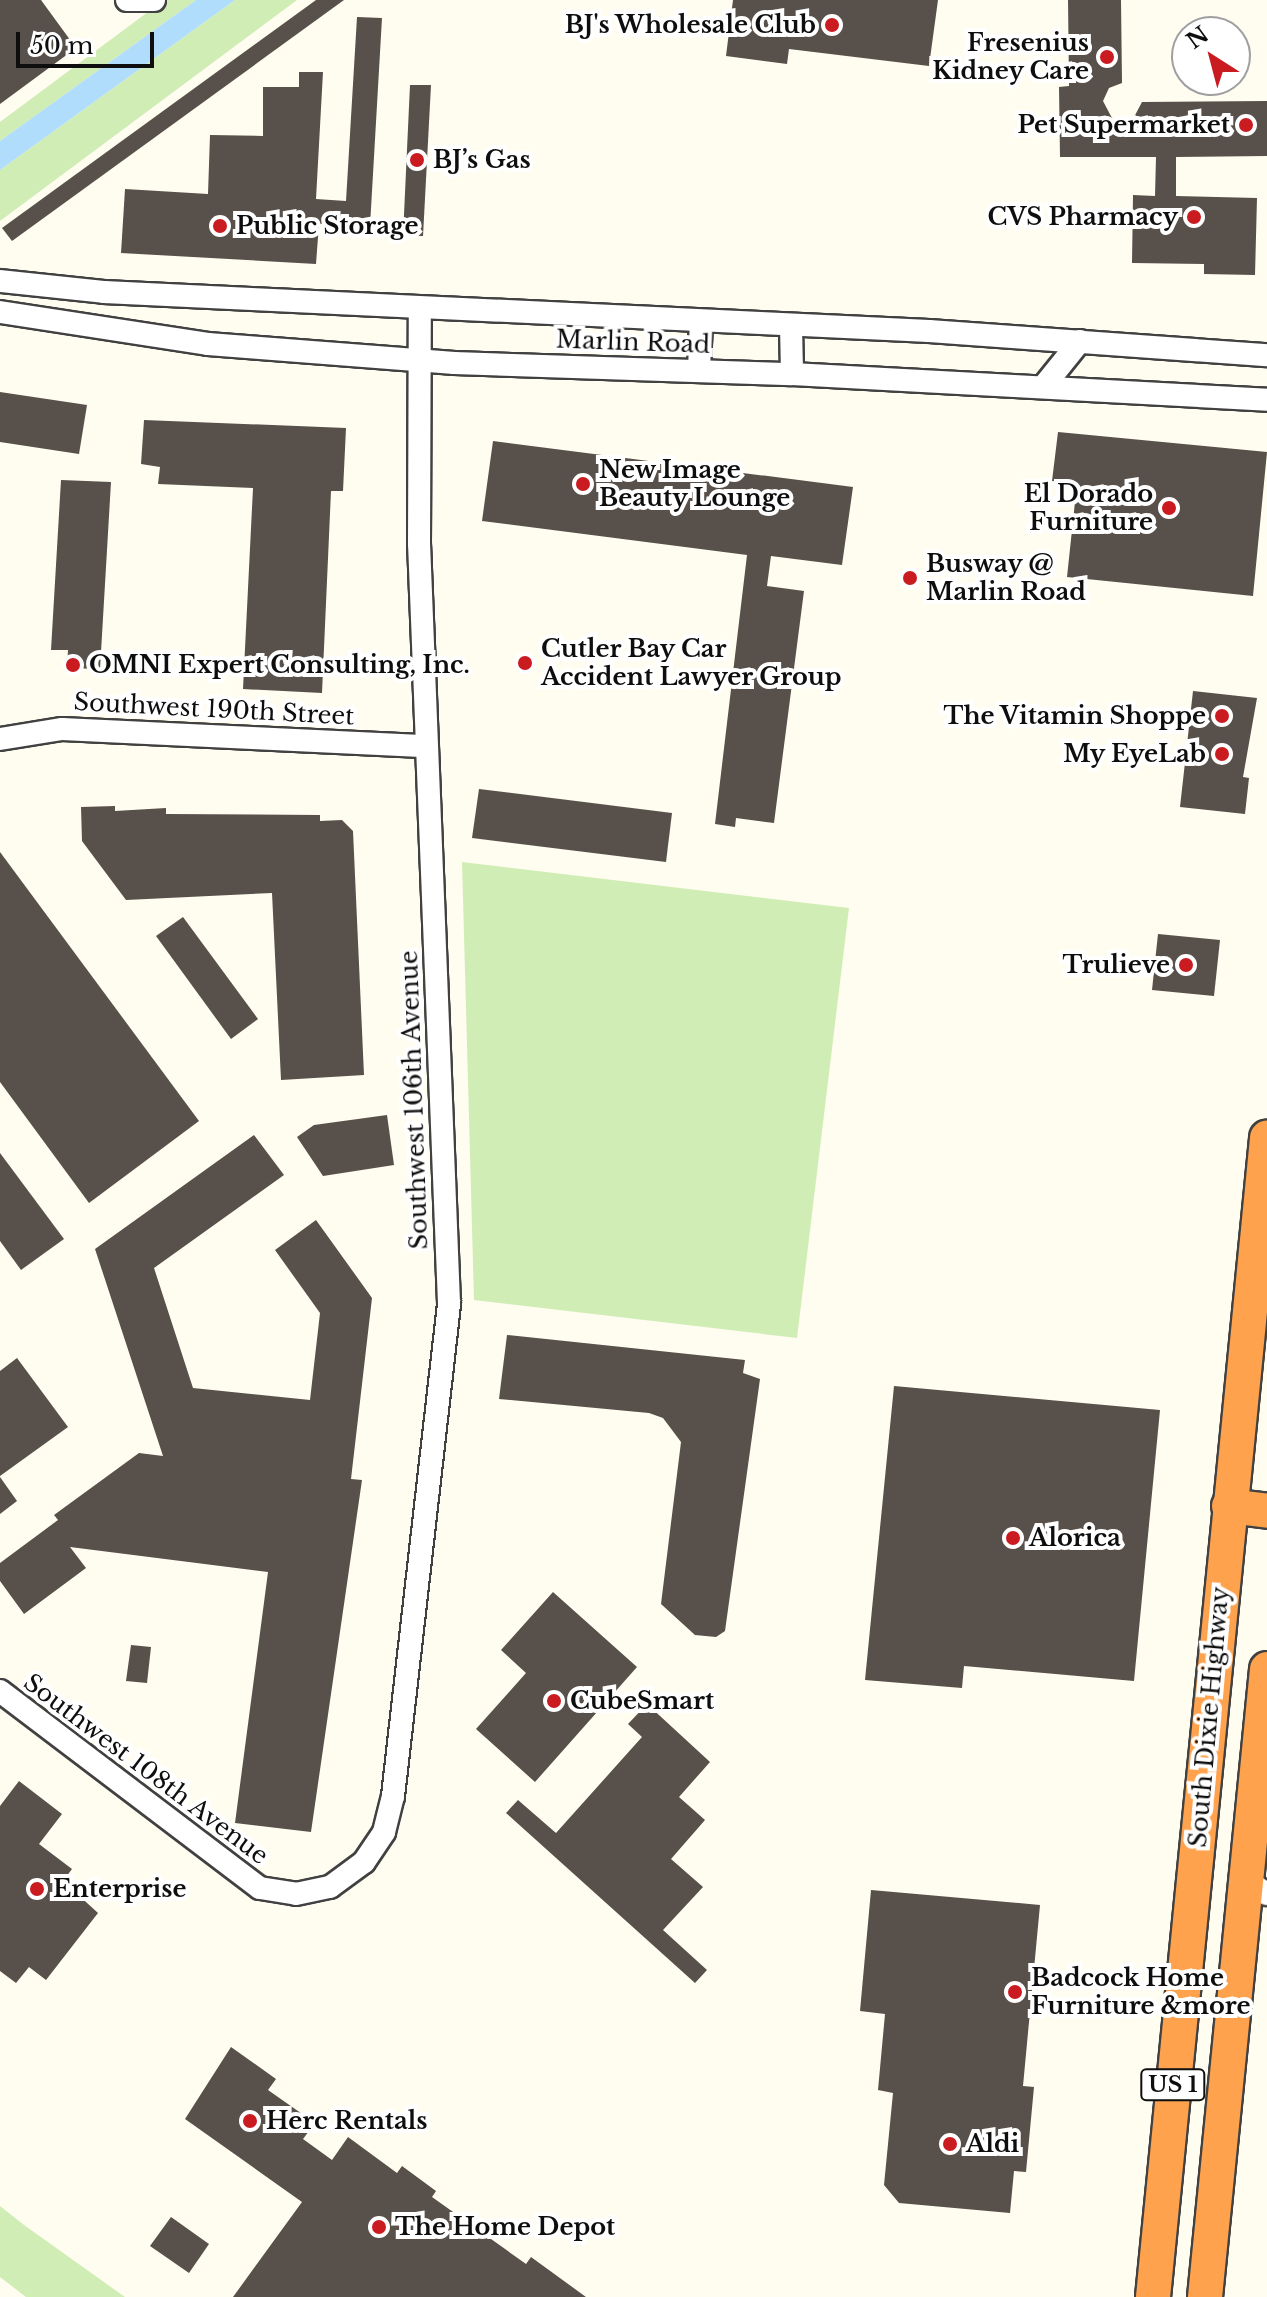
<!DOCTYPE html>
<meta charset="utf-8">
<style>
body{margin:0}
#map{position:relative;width:1267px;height:2297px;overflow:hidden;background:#fffcf0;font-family:"Libre Baskerville",serif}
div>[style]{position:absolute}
.green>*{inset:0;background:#d1edb6}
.water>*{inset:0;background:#b0ddfb}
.building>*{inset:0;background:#58504a}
.roads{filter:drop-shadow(2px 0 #414141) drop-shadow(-2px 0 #414141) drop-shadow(0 2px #414141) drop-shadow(0 -2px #414141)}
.minor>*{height:22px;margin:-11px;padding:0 11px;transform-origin:11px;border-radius:11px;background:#fff}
.highway>*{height:34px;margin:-17px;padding:0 17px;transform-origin:17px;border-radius:17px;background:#ffa24e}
.dots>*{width:22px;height:22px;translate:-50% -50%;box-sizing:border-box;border:4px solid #fff;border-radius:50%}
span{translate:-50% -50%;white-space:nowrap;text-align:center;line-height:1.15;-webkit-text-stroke:8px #fff;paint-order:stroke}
.shield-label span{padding:2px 6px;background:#fff;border:2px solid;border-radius:6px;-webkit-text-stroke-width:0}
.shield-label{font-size:22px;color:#0e0e0e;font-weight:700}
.poi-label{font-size:24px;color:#0e0e0e;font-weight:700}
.right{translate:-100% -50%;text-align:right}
.left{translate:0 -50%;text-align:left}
.street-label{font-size:24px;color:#0e0e0e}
.north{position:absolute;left:1171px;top:16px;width:80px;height:80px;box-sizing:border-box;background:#fff;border:2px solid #9f9f9f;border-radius:50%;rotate:324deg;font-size:22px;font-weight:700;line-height:32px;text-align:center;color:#0e0e0e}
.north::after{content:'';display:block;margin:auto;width:28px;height:36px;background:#c91b20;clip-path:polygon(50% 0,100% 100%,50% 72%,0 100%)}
.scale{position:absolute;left:16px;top:32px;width:138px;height:36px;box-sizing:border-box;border:4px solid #0e0e0e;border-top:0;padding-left:10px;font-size:24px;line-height:28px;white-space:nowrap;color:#0e0e0e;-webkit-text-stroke:6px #fff;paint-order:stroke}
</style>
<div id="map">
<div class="green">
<div style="clip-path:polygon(164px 0,196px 0,0 141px,0 122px)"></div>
<div style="clip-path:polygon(235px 0,297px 0,0 221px,0 170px)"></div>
<div style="clip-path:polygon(462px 862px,849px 908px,797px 1338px,474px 1300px)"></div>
<div style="clip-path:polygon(0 2206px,24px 2225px,125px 2297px,26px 2297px,0 2277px)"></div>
</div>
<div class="water">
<div style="clip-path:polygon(196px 0,235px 0,0 170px,0 141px)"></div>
</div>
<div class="building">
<div style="clip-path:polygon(0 0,41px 0,76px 48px,0 104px)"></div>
<div style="clip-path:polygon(316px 0,344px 0,12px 241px,2px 228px)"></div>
<div style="clip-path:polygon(733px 0,938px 0,929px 66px,789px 49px,787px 64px,726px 56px)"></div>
<div style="clip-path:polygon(1068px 0,1121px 0,1122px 83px,1109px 88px,1103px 101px,1113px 120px,1133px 119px,1142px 102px,1267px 101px,1267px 156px,1176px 157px,1176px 196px,1257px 198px,1255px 275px,1204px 274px,1204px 264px,1132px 263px,1133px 195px,1155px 196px,1156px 157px,1060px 157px,1059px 87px,1069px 86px)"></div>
<div style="clip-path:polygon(357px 17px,382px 18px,370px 226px,319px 224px,316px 264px,121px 253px,125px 189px,208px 194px,210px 135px,263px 136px,263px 87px,299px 87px,299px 72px,323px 72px,316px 199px,346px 201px)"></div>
<div style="clip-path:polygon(410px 85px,431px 85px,423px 236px,403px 236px)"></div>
<div style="clip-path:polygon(0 392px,87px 405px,79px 454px,0 442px)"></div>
<div style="clip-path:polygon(144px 420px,346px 428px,343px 491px,331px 491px,322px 693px,243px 689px,253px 488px,158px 484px,160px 467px,141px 464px)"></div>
<div style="clip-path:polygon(1058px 432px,1267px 452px,1253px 596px,1067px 577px,1077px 483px,1052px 481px)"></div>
<div style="clip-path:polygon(493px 441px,853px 487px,842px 565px,771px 556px,767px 586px,804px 591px,774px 823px,736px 818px,735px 827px,715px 824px,747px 555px,482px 521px)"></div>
<div style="clip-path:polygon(61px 480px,111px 482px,100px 669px,67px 668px,68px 650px,51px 650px)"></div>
<div style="clip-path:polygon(1193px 691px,1257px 698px,1243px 777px,1249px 778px,1245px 814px,1180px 807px)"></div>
<div style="clip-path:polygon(479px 789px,672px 813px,666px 862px,472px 838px)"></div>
<div style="clip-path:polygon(115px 806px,115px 811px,166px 808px,166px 814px,320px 815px,320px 821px,342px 820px,353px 831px,364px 1075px,281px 1080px,272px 893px,126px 900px,82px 841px,81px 807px)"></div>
<div style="clip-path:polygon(0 852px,199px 1121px,89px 1203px,0 1082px)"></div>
<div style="clip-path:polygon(183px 917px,258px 1019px,231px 1039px,156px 936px)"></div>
<div style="clip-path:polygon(1158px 934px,1220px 940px,1214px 996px,1152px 990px)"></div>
<div style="clip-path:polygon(387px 1115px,394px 1165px,323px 1176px,297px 1137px,314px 1125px)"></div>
<div style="clip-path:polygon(254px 1135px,284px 1175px,154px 1268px,193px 1388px,310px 1400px,320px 1313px,275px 1250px,316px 1220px,372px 1298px,351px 1479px,362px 1480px,311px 1832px,235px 1823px,268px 1572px,70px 1547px,86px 1568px,24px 1614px,0 1581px,0 1563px,58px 1520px,54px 1515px,139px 1453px,163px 1456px,95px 1249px)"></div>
<div style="clip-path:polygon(0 1153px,64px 1239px,21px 1270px,0 1241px)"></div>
<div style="clip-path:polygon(507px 1335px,745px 1360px,743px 1373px,760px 1379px,725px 1631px,716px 1637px,695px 1635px,661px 1604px,681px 1442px,663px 1418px,649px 1413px,499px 1399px)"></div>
<div style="clip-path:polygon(17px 1358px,68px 1427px,0 1476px,0 1371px)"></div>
<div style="clip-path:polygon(894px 1386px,1160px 1410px,1134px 1681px,964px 1666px,962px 1688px,865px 1680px)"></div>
<div style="clip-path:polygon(0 1477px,17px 1501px,0 1514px)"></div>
<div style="clip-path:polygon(553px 1592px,637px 1667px,535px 1782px,476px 1729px,526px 1673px,501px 1650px)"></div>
<div style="clip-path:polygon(131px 1645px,151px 1647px,147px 1683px,126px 1681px)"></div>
<div style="clip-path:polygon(647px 1704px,710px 1762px,679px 1797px,705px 1820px,671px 1859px,703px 1887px,663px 1930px,707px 1970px,695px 1983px,506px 1813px,518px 1800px,556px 1833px,642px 1737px,628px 1724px)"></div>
<div style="clip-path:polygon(19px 1781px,62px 1814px,39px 1844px,72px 1869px,63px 1881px,98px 1913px,46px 1980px,29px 1967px,16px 1983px,0 1971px,0 1806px)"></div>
<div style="clip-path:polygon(871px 1890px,1040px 1905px,1023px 2086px,1034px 2087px,1026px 2172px,1014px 2171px,1010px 2213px,899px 2203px,884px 2185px,893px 2093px,878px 2090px,885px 2014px,860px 2011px)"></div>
<div style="clip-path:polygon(231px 2047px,276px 2079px,268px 2090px,315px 2123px,303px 2139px,332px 2160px,348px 2137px,397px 2173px,402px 2166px,436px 2191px,432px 2197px,526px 2264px,531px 2257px,586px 2297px,233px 2297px,302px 2202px,185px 2119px)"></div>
<div style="clip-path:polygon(171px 2217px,209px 2244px,189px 2273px,150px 2246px)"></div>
</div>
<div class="roads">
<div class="minor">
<div style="left:127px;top:0;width:27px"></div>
<div style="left:0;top:281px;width:105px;rotate:6deg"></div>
<div style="left:104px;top:292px;width:826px;rotate:2.71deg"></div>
<div style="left:929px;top:331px;width:339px;rotate:4.1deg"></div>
<div style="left:0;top:312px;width:210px;rotate:8.7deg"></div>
<div style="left:208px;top:344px;width:247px;rotate:4.4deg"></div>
<div style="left:454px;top:363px;width:338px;rotate:1.9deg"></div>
<div style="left:792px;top:374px;width:476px;rotate:3.1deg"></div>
<div style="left:791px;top:325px;width:49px;rotate:88.8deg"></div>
<div style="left:699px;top:370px;width:49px;rotate:-87.7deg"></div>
<div style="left:1043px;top:387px;width:59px;rotate:-51.2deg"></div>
<div style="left:0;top:739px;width:63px;rotate:-9.2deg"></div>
<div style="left:62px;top:729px;width:365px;rotate:2.7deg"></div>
<div style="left:0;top:1691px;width:326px;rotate:37.2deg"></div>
<div style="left:260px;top:1888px;width:36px;rotate:9deg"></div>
<div style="left:296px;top:1894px;width:35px;rotate:-12deg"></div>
<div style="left:330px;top:1887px;width:42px;rotate:-36.3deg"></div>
<div style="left:364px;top:1862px;width:36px;rotate:-56deg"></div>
<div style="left:384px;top:1832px;width:37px;rotate:-76deg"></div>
<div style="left:393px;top:1796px;width:496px;rotate:-83.5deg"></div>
<div style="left:449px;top:1303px;width:760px;rotate:-92.26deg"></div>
<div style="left:419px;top:544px;width:236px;rotate:-89.8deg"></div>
<div style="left:1246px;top:1880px;width:25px;rotate:34deg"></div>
</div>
<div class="highway">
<div style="left:1229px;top:1506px;width:38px;rotate:7deg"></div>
<div style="left:1153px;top:2297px;width:1165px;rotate:-84.38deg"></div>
<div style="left:1205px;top:2297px;width:631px;rotate:-84.36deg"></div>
</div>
</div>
<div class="dots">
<div style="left:832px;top:25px;background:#c91b20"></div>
<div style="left:1107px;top:57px;background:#c91b20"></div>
<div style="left:1246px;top:125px;background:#c91b20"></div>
<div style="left:417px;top:160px;background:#c91b20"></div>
<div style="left:1194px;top:217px;background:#c91b20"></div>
<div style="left:220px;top:226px;background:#c91b20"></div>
<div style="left:583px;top:484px;background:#c91b20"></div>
<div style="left:1169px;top:508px;background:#c91b20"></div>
<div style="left:910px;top:578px;background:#c91b20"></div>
<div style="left:525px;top:663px;background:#c91b20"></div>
<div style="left:73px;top:665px;background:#c91b20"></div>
<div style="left:1222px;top:716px;background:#c91b20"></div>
<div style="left:1222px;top:754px;background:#c91b20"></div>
<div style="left:1186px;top:965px;background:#c91b20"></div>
<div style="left:1013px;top:1538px;background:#c91b20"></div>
<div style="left:554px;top:1701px;background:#c91b20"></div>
<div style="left:37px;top:1889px;background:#c91b20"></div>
<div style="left:1015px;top:1992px;background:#c91b20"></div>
<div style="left:250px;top:2121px;background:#c91b20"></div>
<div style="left:950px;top:2144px;background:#c91b20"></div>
<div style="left:379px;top:2227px;background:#c91b20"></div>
</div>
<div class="shield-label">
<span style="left:1173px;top:2085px">US 1</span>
</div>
<div class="poi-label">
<span class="right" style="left:816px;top:25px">BJ's Wholesale Club</span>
<span class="right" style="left:1089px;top:57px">Fresenius<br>Kidney Care</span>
<span class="right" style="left:1230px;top:125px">Pet Supermarket</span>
<span class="left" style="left:433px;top:160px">BJ’s Gas</span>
<span class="right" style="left:1178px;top:217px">CVS Pharmacy</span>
<span class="left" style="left:236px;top:226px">Public Storage</span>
<span class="left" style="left:599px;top:484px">New Image<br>Beauty Lounge</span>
<span class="right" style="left:1153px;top:508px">El Dorado<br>Furniture</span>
<span class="left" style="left:926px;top:578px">Busway @<br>Marlin Road</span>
<span class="left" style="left:541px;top:663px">Cutler Bay Car<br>Accident Lawyer Group</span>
<span class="left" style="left:89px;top:665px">OMNI Expert Consulting, Inc.</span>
<span class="right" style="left:1206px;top:716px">The Vitamin Shoppe</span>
<span class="right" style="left:1206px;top:754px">My EyeLab</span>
<span class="right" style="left:1170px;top:965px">Trulieve</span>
<span class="left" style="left:1029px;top:1538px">Alorica</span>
<span class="left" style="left:570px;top:1701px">CubeSmart</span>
<span class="left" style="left:53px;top:1889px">Enterprise</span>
<span class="left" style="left:1031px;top:1992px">Badcock Home<br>Furniture &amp;more</span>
<span class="left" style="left:266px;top:2121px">Herc Rentals</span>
<span class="left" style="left:966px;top:2144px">Aldi</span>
<span class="left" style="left:395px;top:2227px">The Home Depot</span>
</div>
<div class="street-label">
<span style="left:633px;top:342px;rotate:2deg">Marlin Road</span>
<span style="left:214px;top:709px;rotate:3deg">Southwest 190th Street</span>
<span style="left:414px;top:1100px;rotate:-92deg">Southwest 106th Avenue</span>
<span style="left:1209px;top:1717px;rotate:-85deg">South Dixie Highway</span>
<span style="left:146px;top:1769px;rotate:37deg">Southwest 108th Avenue</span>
</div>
<div class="north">N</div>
<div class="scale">50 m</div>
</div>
